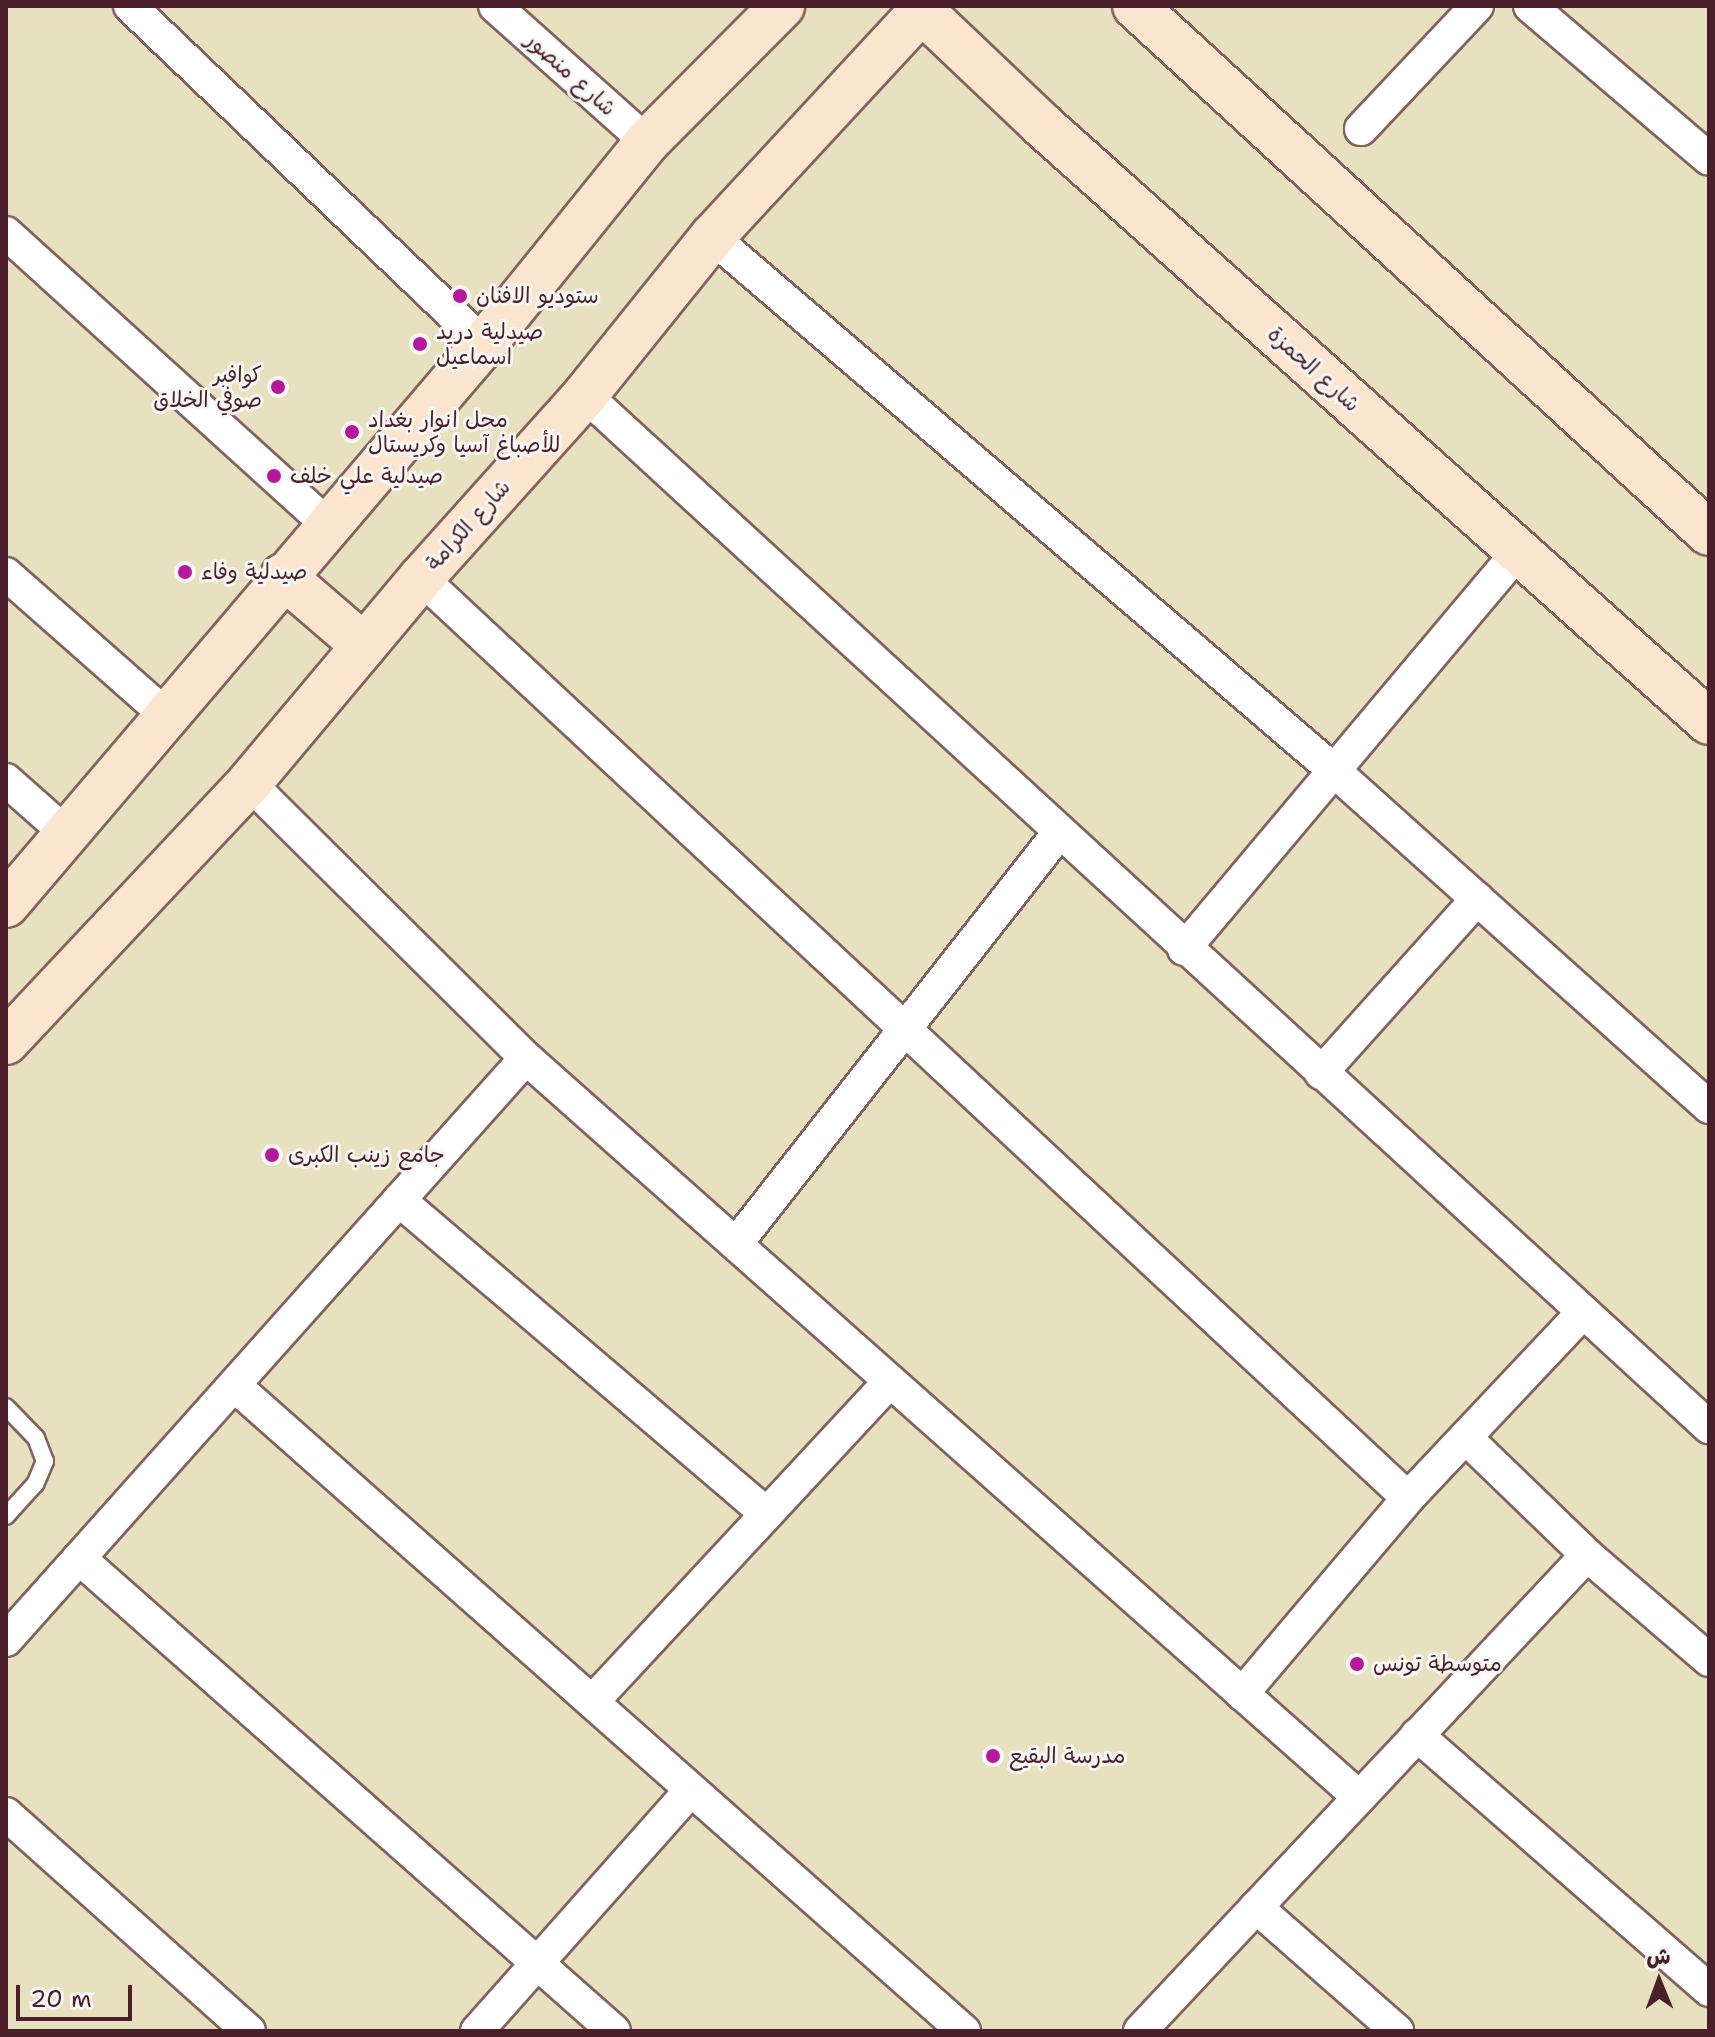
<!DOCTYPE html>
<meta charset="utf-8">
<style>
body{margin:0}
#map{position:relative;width:1715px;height:2037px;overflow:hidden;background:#e7e1bf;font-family:"Shantell Sans","Playpen Sans Arabic",sans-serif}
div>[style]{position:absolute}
.roads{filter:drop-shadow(2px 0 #81635f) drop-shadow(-2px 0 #81635f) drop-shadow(0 2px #81635f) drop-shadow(0 -2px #81635f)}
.lane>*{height:16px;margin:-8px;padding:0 8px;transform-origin:8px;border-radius:8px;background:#fff}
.street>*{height:32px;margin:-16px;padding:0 16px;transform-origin:16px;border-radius:16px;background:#fff}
.secondary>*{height:44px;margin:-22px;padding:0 22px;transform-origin:22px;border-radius:22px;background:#fbe5cf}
.dots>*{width:22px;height:22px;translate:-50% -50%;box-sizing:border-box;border:4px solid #f6f6f2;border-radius:50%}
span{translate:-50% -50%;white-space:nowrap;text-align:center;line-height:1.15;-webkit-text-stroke:6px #f6f6f2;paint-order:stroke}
.street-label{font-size:22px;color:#4a1f2b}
.poi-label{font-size:22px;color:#4a1f2b}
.left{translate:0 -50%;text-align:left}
.right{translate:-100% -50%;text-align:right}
.frame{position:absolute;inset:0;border:8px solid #4a1f2b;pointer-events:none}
.north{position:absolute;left:1619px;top:1941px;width:80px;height:80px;-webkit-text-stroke:6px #f6f6f2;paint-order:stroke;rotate:359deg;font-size:22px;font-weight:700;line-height:32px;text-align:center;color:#4a1f2b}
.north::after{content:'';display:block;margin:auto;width:28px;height:36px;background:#4a1f2b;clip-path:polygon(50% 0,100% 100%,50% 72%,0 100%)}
.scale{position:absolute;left:16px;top:1985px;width:116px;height:36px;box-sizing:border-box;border:4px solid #4a1f2b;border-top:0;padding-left:10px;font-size:24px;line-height:28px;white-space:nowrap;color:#4a1f2b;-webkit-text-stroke:6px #f6f6f2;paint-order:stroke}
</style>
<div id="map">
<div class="roads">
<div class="lane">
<div style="left:6px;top:1407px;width:43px;rotate:45.9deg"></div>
<div style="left:36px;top:1438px;width:25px;rotate:69deg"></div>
<div style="left:45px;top:1461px;width:25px;rotate:113deg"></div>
<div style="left:35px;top:1484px;width:43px;rotate:132.2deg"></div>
</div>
<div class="street">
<div style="left:130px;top:6px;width:489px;rotate:43.7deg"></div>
<div style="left:495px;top:6px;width:204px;rotate:41.8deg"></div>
<div style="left:1530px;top:6px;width:235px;rotate:40.5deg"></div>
<div style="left:1361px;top:129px;width:169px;rotate:-46.7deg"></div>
<div style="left:6px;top:233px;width:433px;rotate:42.2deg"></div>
<div style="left:712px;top:237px;width:816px;rotate:40.62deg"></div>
<div style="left:1331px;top:768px;width:508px;rotate:41.89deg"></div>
<div style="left:585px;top:395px;width:1526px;rotate:42.56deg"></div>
<div style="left:6px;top:574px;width:213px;rotate:41.4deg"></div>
<div style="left:421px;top:578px;width:1349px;rotate:42.99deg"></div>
<div style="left:6px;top:780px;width:80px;rotate:41.5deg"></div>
<div style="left:249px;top:783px;width:390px;rotate:44.8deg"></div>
<div style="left:526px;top:1058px;width:1114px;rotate:41.58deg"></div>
<div style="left:1184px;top:949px;width:519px;rotate:-49.93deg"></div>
<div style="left:1321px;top:1073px;width:234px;rotate:-48.1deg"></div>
<div style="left:399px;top:1200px;width:483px;rotate:40.5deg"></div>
<div style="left:736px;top:1244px;width:521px;rotate:-51.86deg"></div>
<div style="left:234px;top:1385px;width:975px;rotate:41.51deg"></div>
<div style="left:1467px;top:1439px;width:167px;rotate:44deg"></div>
<div style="left:1587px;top:1555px;width:161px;rotate:40.7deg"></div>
<div style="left:79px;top:1558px;width:714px;rotate:41.48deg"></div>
<div style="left:6px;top:1640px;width:780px;rotate:-48.22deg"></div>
<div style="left:1242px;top:1694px;width:257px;rotate:-49.7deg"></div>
<div style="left:1408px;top:1498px;width:255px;rotate:-46.7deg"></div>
<div style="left:592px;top:1702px;width:438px;rotate:-47.1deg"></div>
<div style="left:1417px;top:1735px;width:388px;rotate:41.1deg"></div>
<div style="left:6px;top:1814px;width:326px;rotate:41.8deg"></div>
<div style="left:1256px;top:1907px;width:188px;rotate:41.3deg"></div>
<div style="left:477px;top:2031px;width:322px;rotate:-48.4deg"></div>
<div style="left:1140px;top:2031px;width:653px;rotate:-46.8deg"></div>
</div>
<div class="secondary">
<div style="left:1135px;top:6px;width:779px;rotate:42.56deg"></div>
<div style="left:922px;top:11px;width:166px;rotate:43.5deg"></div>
<div style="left:1042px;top:125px;width:895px;rotate:41.83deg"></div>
<div style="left:283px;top:576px;width:107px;rotate:40.8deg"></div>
<div style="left:6px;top:905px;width:737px;rotate:-49.57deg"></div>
<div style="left:484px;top:344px;width:260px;rotate:-51.1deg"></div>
<div style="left:647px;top:142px;width:192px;rotate:-45.2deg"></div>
<div style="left:6px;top:1042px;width:355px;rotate:-46.8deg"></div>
<div style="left:249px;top:783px;width:268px;rotate:-50deg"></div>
<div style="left:421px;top:578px;width:246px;rotate:-48.1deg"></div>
<div style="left:585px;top:395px;width:203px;rotate:-51.2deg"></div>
<div style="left:712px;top:237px;width:315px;rotate:-47.2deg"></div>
</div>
</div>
<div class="dots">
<div style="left:460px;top:296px;background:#b5179e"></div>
<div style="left:420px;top:344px;background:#b5179e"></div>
<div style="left:278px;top:387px;background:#b5179e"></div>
<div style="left:352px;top:432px;background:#b5179e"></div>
<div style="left:274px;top:476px;background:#b5179e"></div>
<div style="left:185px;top:572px;background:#b5179e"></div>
<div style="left:272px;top:1155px;background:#b5179e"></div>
<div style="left:1357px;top:1664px;background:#b5179e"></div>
<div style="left:993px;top:1756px;background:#b5179e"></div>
</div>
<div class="street-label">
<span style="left:571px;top:74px;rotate:42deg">شارع منصور</span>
<span style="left:1314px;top:369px;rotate:42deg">شارع الحمزة</span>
<span style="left:468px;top:525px;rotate:-48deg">شارع الكرامة</span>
</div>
<div class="poi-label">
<span class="left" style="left:476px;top:296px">ستوديو الافنان</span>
<span class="left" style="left:436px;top:344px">صيدلية دريد<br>اسماعيل</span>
<span class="right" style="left:262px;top:387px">كوافير<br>صوفي الخلاق</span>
<span class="left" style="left:368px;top:432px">محل انوار بغداد<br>للأصباغ آسيا وكريستال</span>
<span class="left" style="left:290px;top:476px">صيدلية علي خلف</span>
<span class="left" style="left:201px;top:572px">صيدلية وفاء</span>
<span class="left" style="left:288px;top:1155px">جامع زينب الكبرى</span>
<span class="left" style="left:1373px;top:1664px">متوسطة تونس</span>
<span class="left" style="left:1009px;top:1756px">مدرسة البقيع</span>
</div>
<div class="frame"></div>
<div class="north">ش</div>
<div class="scale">20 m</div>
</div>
